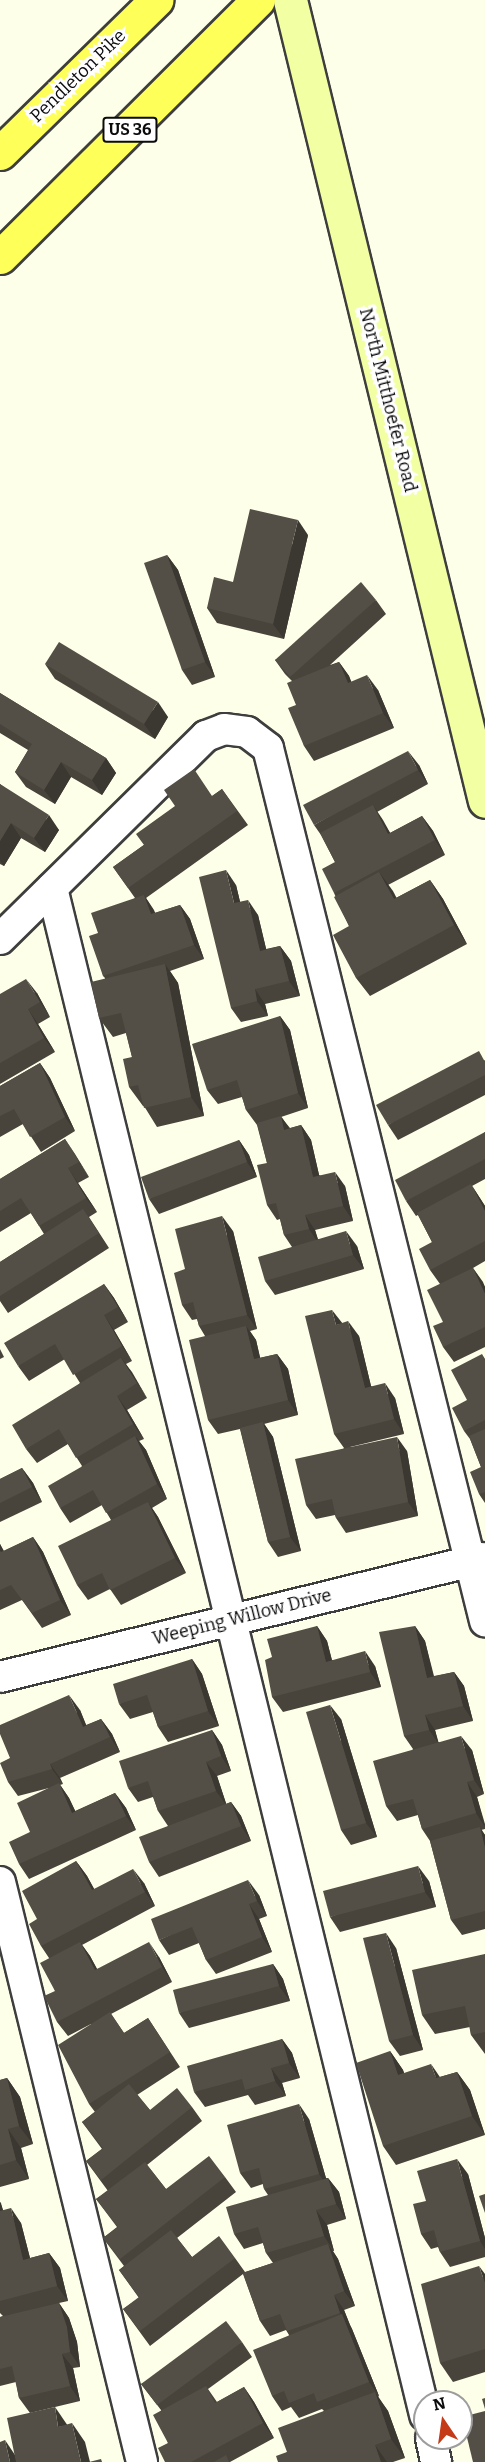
<!DOCTYPE html>
<style>
body{margin:0}
#map{position:relative;width:485px;height:2462px;overflow:hidden;background:#feffe8;font-family:Bitter,serif}
div>[style]{position:absolute}
.roads{filter:drop-shadow(2px 0 #3e3e3e) drop-shadow(-2px 0 #3e3e3e) drop-shadow(0 2px #3e3e3e) drop-shadow(0 -2px #3e3e3e)}
.street>*{height:30px;margin:-15px;padding:0 15px;transform-origin:15px;border-radius:15px;background:#fff}
.secondary>*{height:33px;margin:-16.5px;padding:0 16.5px;transform-origin:16.5px;border-radius:16.5px;background:#f2ffa3}
.primary>*{height:33px;margin:-16.5px;padding:0 16.5px;transform-origin:16.5px;border-radius:16.5px;background:#feff58}
.wall>*{inset:0;background:#48443c}
.shaded-wall>*{inset:0;background:#3b3731}
.building>*{inset:0;background:#544f46}
span{translate:-50% -50%;white-space:nowrap;text-align:center;line-height:1.15;-webkit-text-stroke:6px #fff;paint-order:stroke}
.shield-label span{padding:2px 4px;background:#fff;border:2px solid;border-radius:4px;-webkit-text-stroke-width:0}
.shield-label{font-size:16px;color:#0b0b0b;font-weight:700}
.street-label{font-size:18px;color:#0b0b0b}
.north{position:absolute;left:413px;top:2390px;width:60px;height:60px;box-sizing:border-box;background:#fff;border:2px solid #9d9d9d;border-radius:50%;rotate:347deg;font-size:16px;font-weight:700;line-height:24px;text-align:center;color:#0b0b0b}
.north::after{content:'';display:block;margin:auto;width:21px;height:27px;background:#c53b18;clip-path:polygon(50% 0,100% 100%,50% 72%,0 100%)}
</style>
<div id="map">
<div class="roads">
<div class="street">
<div style="left:52px;top:888px;width:1572px;rotate:76.27deg"></div>
<div style="left:0;top:939px;width:289px;rotate:-44.6deg"></div>
<div style="left:206px;top:736px;width:19px;rotate:-21deg"></div>
<div style="left:224px;top:729px;width:23px;rotate:7deg"></div>
<div style="left:247px;top:732px;width:26px;rotate:37deg"></div>
<div style="left:268px;top:748px;width:900px;rotate:76.04deg"></div>
<div style="left:0;top:1677px;width:499px;rotate:-13.8deg"></div>
<div style="left:0;top:1882px;width:597px;rotate:76.24deg"></div>
<div style="left:431px;top:2438px;width:25px;rotate:78deg"></div>
</div>
<div class="secondary">
<div style="left:290px;top:0;width:824px;rotate:76.32deg"></div>
</div>
<div class="primary">
<div style="left:0;top:153px;width:219px;rotate:-44.4deg"></div>
<div style="left:0;top:257px;width:364px;rotate:-44.9deg"></div>
</div>
</div>
<div class="wall">
<div style="clip-path:polygon(308px 535px,284px 639px,217px 623px,207px 608px,233px 582px)"></div>
<div style="clip-path:polygon(167px 555px,178px 570px,215px 677px,192px 685px,182px 670px)"></div>
<div style="clip-path:polygon(376px 600px,386px 614px,330px 665px,339px 662px,349px 676px,351px 682px,378px 690px,394px 728px,314px 761px,304px 746px,292px 681px,285px 674px,275px 660px)"></div>
<div style="clip-path:polygon(45px 664px,168px 717px,155px 739px,55px 679px)"></div>
<div style="clip-path:polygon(0 693px,106px 758px,116px 773px,102px 795px,71px 777px,55px 804px,26px 787px,15px 772px,28px 750px,0 733px)"></div>
<div style="clip-path:polygon(419px 765px,428px 784px,377px 812px,390px 833px,422px 816px,433px 831px,445px 855px,388px 885px,396px 898px,430px 880px,443px 899px,467px 944px,370px 996px,356px 978px,349px 926px,334px 893px,335px 862px,321px 835px,314px 825px)"></div>
<div style="clip-path:polygon(0 784px,59px 830px,45px 852px,21px 838px,4px 866px,0 864px)"></div>
<div style="clip-path:polygon(222px 789px,248px 825px,146px 898px,155px 913px,180px 905px,190px 919px,204px 959px,170px 971px,178px 983px,204px 1116px,157px 1127px,144px 1106px,143px 1106px,129px 1087px,132px 1057px,126px 1033px,113px 1037px,99px 1018px,105px 978px,103px 976px,98px 933px,135px 898px,113px 867px)"></div>
<div style="clip-path:polygon(236px 885px,240px 902px,258px 915px,266px 949px,280px 946px,291px 961px,300px 996px,265px 1004px,268px 1016px,241px 1022px,231px 1008px)"></div>
<div style="clip-path:polygon(37px 993px,50px 1017px,38px 1024px,55px 1052px,0 1084px,0 994px)"></div>
<div style="clip-path:polygon(280px 1016px,290px 1030px,308px 1108px,281px 1117px,290px 1128px,301px 1125px,311px 1140px,319px 1175px,345px 1186px,353px 1221px,315px 1230px,318px 1239px,357px 1246px,364px 1269px,275px 1295px,265px 1281px,292px 1247px,284px 1235px,280px 1219px,277px 1220px,267px 1205px,267px 1163px,257px 1125px,246px 1110px,242px 1097px,218px 1104px,207px 1090px)"></div>
<div style="clip-path:polygon(485px 1060px,485px 1095px,398px 1140px,388px 1125px)"></div>
<div style="clip-path:polygon(40px 1063px,50px 1078px,75px 1131px,41px 1152px,23px 1124px,0 1137px,0 1086px)"></div>
<div style="clip-path:polygon(485px 1132px,485px 1179px,472px 1186px,485px 1206px,485px 1261px,473px 1268px,485px 1287px,485px 1347px,454px 1362px,443px 1347px,443px 1322px,440px 1284px,430px 1270px,432px 1242px,418px 1215px,416px 1216px,406px 1201px)"></div>
<div style="clip-path:polygon(65px 1139px,89px 1177px,78px 1183px,97px 1212px,89px 1217px,109px 1248px,8px 1313px,0 1301px,0 1262px,44px 1234px,31px 1213px,0 1232px,0 1179px)"></div>
<div style="clip-path:polygon(239px 1140px,249px 1155px,257px 1177px,159px 1214px,149px 1199px)"></div>
<div style="clip-path:polygon(233px 1231px,257px 1329px,250px 1331px,256px 1340px,260px 1358px,277px 1354px,288px 1369px,298px 1415px,264px 1424px,273px 1437px,301px 1551px,278px 1557px,268px 1542px,240px 1429px,218px 1434px,208px 1420px,205px 1336px,199px 1326px,197px 1319px,192px 1320px,182px 1305px,185px 1269px)"></div>
<div style="clip-path:polygon(104px 1284px,114px 1298px,128px 1322px,114px 1330px,132px 1361px,126px 1364px,147px 1398px,127px 1410px,144px 1439px,139px 1441px,146px 1450px,167px 1499px,152px 1508px,158px 1517px,186px 1573px,121px 1605px,110px 1589px,88px 1600px,77px 1585px,111px 1520px,102px 1505px,70px 1523px,60px 1508px,82px 1466px,68px 1444px,37px 1463px,26px 1449px,80px 1383px,65px 1359px,29px 1381px,18px 1366px)"></div>
<div style="clip-path:polygon(342px 1323px,359px 1336px,371px 1386px,395px 1398px,404px 1434px,350px 1447px,407px 1451px,418px 1516px,346px 1533px,336px 1518px,335px 1515px,316px 1519px,306px 1505px,344px 1448px,334px 1434px)"></div>
<div style="clip-path:polygon(0 1349px,4px 1357px,0 1359px)"></div>
<div style="clip-path:polygon(485px 1358px,485px 1503px,479px 1494px,481px 1467px,470px 1439px,464px 1431px,467px 1400px)"></div>
<div style="clip-path:polygon(22px 1468px,33px 1483px,42px 1502px,0 1522px,0 1479px)"></div>
<div style="clip-path:polygon(33px 1537px,43px 1552px,71px 1615px,42px 1628px,22px 1600px,0 1610px,0 1544px,4px 1551px)"></div>
<div style="clip-path:polygon(317px 1626px,327px 1641px,332px 1660px,375px 1666px,381px 1687px,283px 1712px,272px 1697px,272px 1657px)"></div>
<div style="clip-path:polygon(415px 1626px,425px 1641px,434px 1676px,454px 1672px,464px 1686px,473px 1721px,435px 1730px,438px 1742px,472px 1750px,484px 1794px,477px 1797px,485px 1824px,485px 1829px,481px 1830px,485px 1835px,485px 1929px,462px 1935px,451px 1920px,430px 1841px,422px 1829px,418px 1815px,397px 1821px,386px 1806px,413px 1749px,404px 1736px)"></div>
<div style="clip-path:polygon(192px 1659px,202px 1674px,219px 1726px,168px 1742px,158px 1727px,153px 1712px,130px 1719px,119px 1704px)"></div>
<div style="clip-path:polygon(80px 1710px,86px 1725px,101px 1719px,112px 1734px,120px 1752px,60px 1778px,63px 1784px,60px 1785px,69px 1798px,75px 1811px,115px 1793px,126px 1808px,136px 1830px,29px 1879px,19px 1864px,30px 1832px,49px 1788px,18px 1796px,8px 1782px,10px 1758px)"></div>
<div style="clip-path:polygon(341px 1719px,377px 1837px,351px 1845px,341px 1830px)"></div>
<div style="clip-path:polygon(212px 1730px,222px 1745px,231px 1771px,217px 1776px,226px 1804px,231px 1802px,241px 1816px,251px 1841px,159px 1877px,149px 1862px,168px 1826px,158px 1811px,153px 1797px,138px 1802px,128px 1788px)"></div>
<div style="clip-path:polygon(76px 1861px,87px 1876px,94px 1889px,144px 1883px,155px 1906px,82px 1945px,90px 1956px,97px 1969px,159px 1957px,172px 1982px,111px 2014px,124px 2033px,148px 2018px,180px 2067px,137px 2095px,150px 2110px,192px 2107px,202px 2121px,147px 2165px,166px 2189px,225px 2177px,236px 2192px,177px 2238px,192px 2257px,235px 2258px,245px 2272px,273px 2263px,266px 2253px,263px 2243px,244px 2249px,234px 2234px,268px 2195px,264px 2189px,263px 2184px,251px 2188px,240px 2173px,309px 2119px,326px 2178px,328px 2178px,339px 2192px,346px 2219px,327px 2225px,334px 2251px,333px 2251px,338px 2259px,355px 2306px,344px 2310px,350px 2325px,352px 2329px,379px 2396px,378px 2397px,388px 2411px,405px 2458px,393px 2462px,278px 2462px,324px 2411px,322px 2409px,299px 2418px,291px 2407px,282px 2411px,272px 2396px,289px 2335px,286px 2330px,270px 2336px,260px 2321px,243px 2274px,150px 2346px,123px 2309px,139px 2298px,119px 2270px,124px 2266px,103px 2238px,117px 2227px,96px 2199px,108px 2191px,86px 2161px,102px 2149px,82px 2122px,95px 2112px,89px 2104px,91px 2024px,68px 2036px,57px 2022px,55px 1991px,49px 1958px,41px 1946px,37px 1919px)"></div>
<div style="clip-path:polygon(429px 1881px,436px 1907px,340px 1932px,330px 1917px)"></div>
<div style="clip-path:polygon(259px 1895px,267px 1916px,259px 1919px,272px 1952px,216px 1974px,206px 1960px,199px 1943px,169px 1955px,159px 1940px)"></div>
<div style="clip-path:polygon(396px 1948px,423px 2050px,400px 2056px,389px 2041px)"></div>
<div style="clip-path:polygon(485px 1954px,485px 2054px,471px 2035px,470px 2027px,435px 2034px,422px 2015px)"></div>
<div style="clip-path:polygon(273px 1964px,283px 1979px,290px 2001px,189px 2028px,179px 2013px)"></div>
<div style="clip-path:polygon(282px 2039px,292px 2053px,300px 2078px,282px 2083px,286px 2096px,255px 2105px,248px 2095px,205px 2107px,194px 2092px)"></div>
<div style="clip-path:polygon(390px 2051px,403px 2070px,404px 2073px,440px 2077px,457px 2072px,470px 2090px,485px 2135px,396px 2165px,383px 2146px)"></div>
<div style="clip-path:polygon(7px 2078px,20px 2097px,33px 2144px,21px 2148px,29px 2179px,0 2187px,0 2080px)"></div>
<div style="clip-path:polygon(468px 2174px,485px 2238px,485px 2257px,450px 2267px,440px 2252px,438px 2247px,431px 2249px,421px 2234px,426px 2201px)"></div>
<div style="clip-path:polygon(0 2202px,3px 2210px,21px 2223px,30px 2258px,49px 2253px,60px 2268px,68px 2301px,59px 2303px,69px 2318px,77px 2342px,80px 2367px,73px 2368px,80px 2401px,30px 2413px,19px 2398px,16px 2382px,0 2386px,0 2317px,3px 2316px,0 2313px)"></div>
<div style="clip-path:polygon(485px 2274px,485px 2372px,453px 2382px,440px 2363px)"></div>
<div style="clip-path:polygon(242px 2342px,252px 2357px,208px 2389px,217px 2402px,244px 2387px,254px 2402px,274px 2438px,230px 2462px,165px 2462px,168px 2443px,161px 2410px,141px 2384px)"></div>
</div>
<div class="shaded-wall">
<div style="clip-path:polygon(298px 520px,308px 535px,284px 639px,273px 624px)"></div>
<div style="clip-path:polygon(167px 555px,178px 570px,215px 677px,205px 662px)"></div>
<div style="clip-path:polygon(339px 662px,349px 676px,358px 698px,348px 683px)"></div>
<div style="clip-path:polygon(367px 675px,378px 690px,394px 728px,383px 713px)"></div>
<div style="clip-path:polygon(158px 702px,168px 717px,155px 739px,144px 724px)"></div>
<div style="clip-path:polygon(408px 751px,419px 765px,428px 784px,418px 770px)"></div>
<div style="clip-path:polygon(106px 758px,116px 773px,102px 795px,92px 780px)"></div>
<div style="clip-path:polygon(61px 762px,71px 777px,55px 804px,44px 790px)"></div>
<div style="clip-path:polygon(373px 805px,383px 820px,399px 849px,388px 834px)"></div>
<div style="clip-path:polygon(49px 815px,59px 830px,45px 852px,34px 838px)"></div>
<div style="clip-path:polygon(422px 816px,433px 831px,445px 855px,435px 840px)"></div>
<div style="clip-path:polygon(11px 823px,21px 838px,4px 866px,0 861px,0 841px)"></div>
<div style="clip-path:polygon(226px 870px,236px 885px,244px 918px,234px 903px)"></div>
<div style="clip-path:polygon(379px 872px,393px 891px,407px 918px,394px 899px)"></div>
<div style="clip-path:polygon(430px 880px,443px 899px,467px 944px,454px 925px)"></div>
<div style="clip-path:polygon(144px 895px,154px 910px,161px 929px,151px 914px)"></div>
<div style="clip-path:polygon(248px 900px,258px 915px,270px 965px,260px 951px)"></div>
<div style="clip-path:polygon(180px 905px,190px 919px,204px 959px,194px 945px)"></div>
<div style="clip-path:polygon(280px 946px,291px 961px,300px 996px,289px 981px)"></div>
<div style="clip-path:polygon(165px 964px,178px 983px,204px 1116px,191px 1097px)"></div>
<div style="clip-path:polygon(26px 979px,37px 993px,50px 1017px,40px 1002px)"></div>
<div style="clip-path:polygon(255px 989px,265px 1004px,268px 1016px,257px 1001px)"></div>
<div style="clip-path:polygon(28px 1009px,38px 1024px,55px 1052px,44px 1038px)"></div>
<div style="clip-path:polygon(280px 1016px,290px 1030px,308px 1108px,298px 1093px)"></div>
<div style="clip-path:polygon(40px 1063px,50px 1078px,75px 1131px,65px 1117px)"></div>
<div style="clip-path:polygon(281px 1116px,291px 1131px,284px 1130px)"></div>
<div style="clip-path:polygon(301px 1125px,311px 1140px,323px 1192px,313px 1177px)"></div>
<div style="clip-path:polygon(65px 1139px,75px 1154px,89px 1177px,79px 1162px)"></div>
<div style="clip-path:polygon(239px 1140px,249px 1155px,257px 1177px,247px 1162px)"></div>
<div style="clip-path:polygon(68px 1168px,78px 1183px,97px 1212px,86px 1198px)"></div>
<div style="clip-path:polygon(335px 1172px,345px 1186px,353px 1221px,343px 1206px)"></div>
<div style="clip-path:polygon(471px 1184px,485px 1206px,485px 1211px)"></div>
<div style="clip-path:polygon(305px 1215px,315px 1230px,319px 1244px,309px 1229px)"></div>
<div style="clip-path:polygon(222px 1216px,233px 1231px,257px 1329px,247px 1315px)"></div>
<div style="clip-path:polygon(346px 1231px,357px 1246px,364px 1269px,353px 1255px)"></div>
<div style="clip-path:polygon(473px 1268px,483px 1282px,485px 1287px,485px 1294px)"></div>
<div style="clip-path:polygon(104px 1284px,114px 1298px,128px 1322px,118px 1307px)"></div>
<div style="clip-path:polygon(332px 1310px,343px 1324px,336px 1325px)"></div>
<div style="clip-path:polygon(104px 1315px,114px 1330px,132px 1361px,122px 1346px)"></div>
<div style="clip-path:polygon(348px 1321px,359px 1336px,375px 1403px,365px 1388px)"></div>
<div style="clip-path:polygon(246px 1326px,256px 1340px,264px 1374px,254px 1359px)"></div>
<div style="clip-path:polygon(277px 1354px,288px 1369px,298px 1415px,288px 1400px)"></div>
<div style="clip-path:polygon(121px 1358px,132px 1372px,147px 1398px,137px 1383px)"></div>
<div style="clip-path:polygon(385px 1383px,395px 1398px,404px 1434px,394px 1419px)"></div>
<div style="clip-path:polygon(117px 1396px,127px 1410px,144px 1439px,133px 1424px)"></div>
<div style="clip-path:polygon(263px 1422px,273px 1437px,301px 1551px,290px 1537px)"></div>
<div style="clip-path:polygon(135px 1436px,146px 1450px,167px 1499px,157px 1484px)"></div>
<div style="clip-path:polygon(397px 1437px,407px 1451px,418px 1516px,408px 1502px)"></div>
<div style="clip-path:polygon(22px 1468px,33px 1483px,42px 1502px,32px 1487px)"></div>
<div style="clip-path:polygon(148px 1502px,158px 1517px,186px 1573px,175px 1558px)"></div>
<div style="clip-path:polygon(33px 1537px,43px 1552px,71px 1615px,60px 1600px)"></div>
<div style="clip-path:polygon(0 1544px,11px 1567px,0 1551px)"></div>
<div style="clip-path:polygon(317px 1626px,327px 1641px,336px 1677px,326px 1662px)"></div>
<div style="clip-path:polygon(415px 1626px,425px 1641px,437px 1692px,427px 1678px)"></div>
<div style="clip-path:polygon(365px 1651px,375px 1666px,381px 1687px,370px 1672px)"></div>
<div style="clip-path:polygon(192px 1659px,202px 1674px,219px 1726px,208px 1711px)"></div>
<div style="clip-path:polygon(454px 1672px,464px 1686px,473px 1721px,463px 1706px)"></div>
<div style="clip-path:polygon(69px 1695px,80px 1710px,93px 1742px,83px 1727px)"></div>
<div style="clip-path:polygon(330px 1705px,341px 1719px,377px 1837px,366px 1823px)"></div>
<div style="clip-path:polygon(425px 1715px,435px 1730px,439px 1744px,429px 1730px)"></div>
<div style="clip-path:polygon(101px 1719px,112px 1734px,120px 1752px,110px 1737px)"></div>
<div style="clip-path:polygon(212px 1730px,222px 1745px,231px 1771px,221px 1756px)"></div>
<div style="clip-path:polygon(461px 1736px,472px 1750px,484px 1794px,474px 1780px)"></div>
<div style="clip-path:polygon(206px 1762px,217px 1776px,227px 1806px,216px 1791px)"></div>
<div style="clip-path:polygon(50px 1764px,60px 1778px,63px 1784px,52px 1769px)"></div>
<div style="clip-path:polygon(467px 1782px,477px 1797px,485px 1827px,476px 1813px)"></div>
<div style="clip-path:polygon(59px 1783px,69px 1798px,83px 1827px,72px 1813px)"></div>
<div style="clip-path:polygon(115px 1793px,126px 1808px,136px 1830px,126px 1816px)"></div>
<div style="clip-path:polygon(231px 1802px,241px 1816px,251px 1841px,241px 1826px)"></div>
<div style="clip-path:polygon(480px 1827px,485px 1835px,485px 1848px)"></div>
<div style="clip-path:polygon(76px 1861px,87px 1876px,103px 1905px,92px 1890px)"></div>
<div style="clip-path:polygon(418px 1866px,429px 1881px,436px 1907px,425px 1892px)"></div>
<div style="clip-path:polygon(133px 1869px,144px 1883px,155px 1906px,145px 1892px)"></div>
<div style="clip-path:polygon(248px 1880px,259px 1895px,267px 1916px,257px 1901px)"></div>
<div style="clip-path:polygon(249px 1904px,259px 1919px,272px 1952px,262px 1937px)"></div>
<div style="clip-path:polygon(386px 1933px,396px 1948px,423px 2050px,413px 2035px)"></div>
<div style="clip-path:polygon(80px 1942px,90px 1956px,105px 1984px,95px 1970px)"></div>
<div style="clip-path:polygon(149px 1942px,159px 1957px,172px 1982px,162px 1967px)"></div>
<div style="clip-path:polygon(273px 1964px,283px 1979px,290px 2001px,279px 1986px)"></div>
<div style="clip-path:polygon(282px 2039px,292px 2053px,300px 2078px,289px 2063px)"></div>
<div style="clip-path:polygon(390px 2051px,403px 2070px,411px 2094px,398px 2075px)"></div>
<div style="clip-path:polygon(431px 2064px,444px 2083px,436px 2078px)"></div>
<div style="clip-path:polygon(271px 2068px,282px 2083px,286px 2096px,275px 2081px)"></div>
<div style="clip-path:polygon(457px 2072px,470px 2090px,485px 2135px,472px 2116px)"></div>
<div style="clip-path:polygon(7px 2078px,20px 2097px,33px 2144px,19px 2126px)"></div>
<div style="clip-path:polygon(299px 2104px,309px 2119px,329px 2189px,319px 2174px)"></div>
<div style="clip-path:polygon(8px 2129px,21px 2148px,29px 2179px,16px 2160px)"></div>
<div style="clip-path:polygon(457px 2159px,468px 2174px,485px 2238px,485px 2249px,480px 2241px)"></div>
<div style="clip-path:polygon(328px 2178px,339px 2192px,346px 2219px,336px 2204px)"></div>
<div style="clip-path:polygon(0 2202px,1px 2203px,7px 2226px,0 2217px)"></div>
<div style="clip-path:polygon(11px 2208px,21px 2223px,34px 2274px,23px 2260px)"></div>
<div style="clip-path:polygon(316px 2210px,327px 2225px,334px 2251px,324px 2236px)"></div>
<div style="clip-path:polygon(328px 2244px,338px 2259px,355px 2306px,344px 2291px)"></div>
<div style="clip-path:polygon(49px 2253px,60px 2268px,68px 2301px,57px 2286px)"></div>
<div style="clip-path:polygon(479px 2266px,485px 2274px,485px 2283px)"></div>
<div style="clip-path:polygon(334px 2295px,344px 2310px,350px 2325px,352px 2329px,379px 2396px,369px 2382px,343px 2317px,340px 2313px)"></div>
<div style="clip-path:polygon(59px 2303px,69px 2318px,77px 2342px,80px 2367px,70px 2352px)"></div>
<div style="clip-path:polygon(62px 2354px,73px 2368px,80px 2401px,70px 2386px)"></div>
<div style="clip-path:polygon(244px 2387px,254px 2402px,274px 2438px,263px 2423px)"></div>
<div style="clip-path:polygon(375px 2392px,388px 2411px,405px 2458px,391px 2439px)"></div>
<div style="clip-path:polygon(55px 2407px,68px 2426px,58px 2427px)"></div>
<div style="clip-path:polygon(72px 2423px,85px 2442px,90px 2462px,81px 2462px)"></div>
<div style="clip-path:polygon(5px 2440px,15px 2455px,17px 2462px,10px 2462px)"></div>
<div style="clip-path:polygon(375px 2445px,387px 2462px,381px 2462px)"></div>
</div>
<div class="building">
<div style="clip-path:polygon(250px 509px,298px 520px,273px 624px,207px 608px,214px 577px,233px 582px)"></div>
<div style="clip-path:polygon(167px 555px,205px 662px,182px 670px,144px 563px)"></div>
<div style="clip-path:polygon(361px 582px,376px 600px,290px 677px,275px 660px)"></div>
<div style="clip-path:polygon(59px 642px,158px 702px,144px 724px,45px 664px)"></div>
<div style="clip-path:polygon(339px 662px,348px 683px,367px 675px,383px 713px,304px 746px,288px 708px,296px 705px,287px 683px)"></div>
<div style="clip-path:polygon(0 693px,106px 758px,92px 780px,61px 762px,44px 790px,15px 772px,32px 744px,0 724px)"></div>
<div style="clip-path:polygon(408px 751px,418px 770px,314px 825px,303px 805px)"></div>
<div style="clip-path:polygon(194px 769px,212px 796px,222px 789px,237px 811px,128px 888px,113px 867px,144px 845px,136px 834px,175px 806px,164px 790px)"></div>
<div style="clip-path:polygon(0 784px,49px 815px,34px 838px,11px 823px,0 841px)"></div>
<div style="clip-path:polygon(373px 805px,388px 834px,422px 816px,435px 840px,334px 893px,322px 869px,335px 862px,320px 833px)"></div>
<div style="clip-path:polygon(226px 870px,234px 903px,248px 900px,260px 951px,280px 946px,289px 981px,255px 989px,257px 1001px,231px 1008px,199px 877px)"></div>
<div style="clip-path:polygon(379px 872px,394px 899px,430px 880px,454px 925px,356px 978px,333px 935px,349px 926px,334px 897px)"></div>
<div style="clip-path:polygon(144px 895px,151px 914px,180px 905px,194px 945px,103px 976px,89px 936px,98px 933px,91px 913px)"></div>
<div style="clip-path:polygon(165px 964px,191px 1097px,144px 1108px,138px 1085px,129px 1087px,123px 1059px,132px 1057px,121px 1013px,99px 1018px,91px 982px)"></div>
<div style="clip-path:polygon(26px 979px,40px 1002px,28px 1009px,44px 1038px,0 1063px,0 994px)"></div>
<div style="clip-path:polygon(280px 1016px,298px 1093px,246px 1110px,237px 1080px,207px 1090px,192px 1044px)"></div>
<div style="clip-path:polygon(479px 1051px,485px 1062px,485px 1075px,388px 1125px,376px 1105px)"></div>
<div style="clip-path:polygon(40px 1063px,65px 1117px,30px 1137px,14px 1109px,0 1116px,0 1086px)"></div>
<div style="clip-path:polygon(281px 1116px,284px 1130px,301px 1125px,313px 1177px,335px 1172px,343px 1206px,305px 1215px,309px 1229px,284px 1235px,276px 1203px,267px 1205px,257px 1165px,267px 1163px,257px 1123px)"></div>
<div style="clip-path:polygon(485px 1132px,485px 1159px,406px 1201px,395px 1180px)"></div>
<div style="clip-path:polygon(65px 1139px,79px 1162px,68px 1168px,86px 1198px,39px 1226px,21px 1198px,0 1211px,0 1179px)"></div>
<div style="clip-path:polygon(239px 1140px,247px 1162px,149px 1199px,141px 1177px)"></div>
<div style="clip-path:polygon(471px 1184px,485px 1211px,485px 1241px,430px 1270px,419px 1249px,432px 1242px,417px 1213px)"></div>
<div style="clip-path:polygon(83px 1209px,99px 1233px,0 1296px,0 1262px)"></div>
<div style="clip-path:polygon(222px 1216px,247px 1315px,199px 1326px,193px 1302px,182px 1305px,174px 1273px,185px 1269px,175px 1229px)"></div>
<div style="clip-path:polygon(346px 1231px,353px 1255px,265px 1281px,258px 1257px)"></div>
<div style="clip-path:polygon(473px 1268px,485px 1294px,485px 1327px,443px 1347px,433px 1326px,443px 1322px,427px 1290px)"></div>
<div style="clip-path:polygon(104px 1284px,118px 1307px,104px 1315px,122px 1346px,73px 1375px,55px 1344px,18px 1366px,4px 1343px)"></div>
<div style="clip-path:polygon(332px 1310px,336px 1325px,348px 1321px,365px 1388px,385px 1383px,394px 1419px,334px 1434px,305px 1316px)"></div>
<div style="clip-path:polygon(246px 1326px,254px 1359px,277px 1354px,288px 1400px,208px 1420px,189px 1340px)"></div>
<div style="clip-path:polygon(482px 1354px,485px 1359px,485px 1420px,464px 1431px,452px 1408px,467px 1400px,451px 1370px)"></div>
<div style="clip-path:polygon(121px 1358px,137px 1383px,117px 1396px,133px 1424px,76px 1458px,59px 1429px,26px 1449px,12px 1425px)"></div>
<div style="clip-path:polygon(263px 1422px,290px 1537px,268px 1542px,240px 1428px)"></div>
<div style="clip-path:polygon(485px 1429px,485px 1492px,479px 1494px,470px 1472px,481px 1467px,469px 1436px)"></div>
<div style="clip-path:polygon(135px 1436px,157px 1484px,106px 1513px,93px 1490px,60px 1508px,48px 1486px)"></div>
<div style="clip-path:polygon(397px 1437px,408px 1502px,336px 1518px,332px 1499px,306px 1505px,295px 1459px)"></div>
<div style="clip-path:polygon(22px 1468px,32px 1487px,0 1503px,0 1479px)"></div>
<div style="clip-path:polygon(148px 1502px,175px 1558px,110px 1590px,102px 1573px,77px 1585px,58px 1546px)"></div>
<div style="clip-path:polygon(33px 1537px,60px 1600px,32px 1613px,11px 1585px,0 1590px,0 1551px,1px 1552px)"></div>
<div style="clip-path:polygon(317px 1626px,326px 1662px,365px 1651px,370px 1672px,272px 1697px,265px 1660px,272px 1657px,267px 1639px)"></div>
<div style="clip-path:polygon(415px 1626px,427px 1678px,454px 1672px,463px 1706px,425px 1715px,429px 1730px,404px 1736px,379px 1632px)"></div>
<div style="clip-path:polygon(192px 1659px,208px 1711px,158px 1727px,147px 1695px,119px 1704px,113px 1684px)"></div>
<div style="clip-path:polygon(69px 1695px,83px 1727px,101px 1719px,110px 1737px,50px 1764px,52px 1769px,8px 1782px,0 1763px,10px 1758px,0 1734px,0 1725px)"></div>
<div style="clip-path:polygon(330px 1705px,366px 1823px,341px 1830px,306px 1712px)"></div>
<div style="clip-path:polygon(212px 1730px,221px 1756px,206px 1762px,216px 1791px,158px 1811px,148px 1781px,128px 1788px,119px 1761px)"></div>
<div style="clip-path:polygon(461px 1736px,474px 1780px,467px 1782px,476px 1813px,422px 1829px,413px 1799px,386px 1806px,373px 1761px)"></div>
<div style="clip-path:polygon(59px 1783px,72px 1813px,115px 1793px,126px 1816px,19px 1864px,9px 1842px,30px 1832px,17px 1803px)"></div>
<div style="clip-path:polygon(231px 1802px,241px 1826px,149px 1862px,139px 1837px)"></div>
<div style="clip-path:polygon(480px 1827px,485px 1848px,485px 1911px,451px 1920px,430px 1841px)"></div>
<div style="clip-path:polygon(76px 1861px,92px 1890px,133px 1869px,145px 1892px,41px 1946px,29px 1924px,37px 1919px,22px 1891px)"></div>
<div style="clip-path:polygon(418px 1866px,425px 1892px,330px 1917px,323px 1891px)"></div>
<div style="clip-path:polygon(248px 1880px,257px 1901px,249px 1904px,262px 1937px,206px 1960px,192px 1927px,159px 1940px,151px 1919px)"></div>
<div style="clip-path:polygon(386px 1933px,413px 2035px,389px 2041px,363px 1938px)"></div>
<div style="clip-path:polygon(80px 1942px,95px 1970px,149px 1942px,162px 1967px,57px 2022px,44px 1996px,55px 1991px,40px 1963px)"></div>
<div style="clip-path:polygon(485px 1954px,485px 2032px,471px 2035px,465px 2006px,422px 2015px,412px 1970px)"></div>
<div style="clip-path:polygon(273px 1964px,279px 1986px,179px 2013px,173px 1990px)"></div>
<div style="clip-path:polygon(110px 2012px,124px 2033px,148px 2018px,170px 2052px,89px 2104px,58px 2045px)"></div>
<div style="clip-path:polygon(282px 2039px,289px 2063px,271px 2068px,275px 2081px,245px 2090px,242px 2079px,194px 2092px,187px 2066px)"></div>
<div style="clip-path:polygon(390px 2051px,398px 2075px,431px 2064px,436px 2078px,457px 2072px,472px 2116px,383px 2146px,356px 2063px)"></div>
<div style="clip-path:polygon(7px 2078px,19px 2126px,8px 2129px,16px 2160px,0 2165px,0 2080px)"></div>
<div style="clip-path:polygon(129px 2084px,150px 2110px,177px 2088px,192px 2107px,101px 2180px,86px 2161px,103px 2148px,82px 2122px)"></div>
<div style="clip-path:polygon(299px 2104px,319px 2174px,264px 2189px,259px 2168px,240px 2173px,227px 2125px)"></div>
<div style="clip-path:polygon(209px 2156px,225px 2177px,120px 2259px,103px 2238px,118px 2227px,96px 2199px,145px 2162px,166px 2189px)"></div>
<div style="clip-path:polygon(457px 2159px,480px 2241px,440px 2252px,434px 2230px,421px 2234px,413px 2204px,426px 2201px,417px 2171px)"></div>
<div style="clip-path:polygon(328px 2178px,336px 2204px,316px 2210px,324px 2236px,266px 2253px,258px 2227px,234px 2234px,226px 2207px)"></div>
<div style="clip-path:polygon(485px 2194px,485px 2213px,479px 2196px)"></div>
<div style="clip-path:polygon(11px 2208px,23px 2260px,49px 2253px,57px 2286px,0 2301px,0 2211px)"></div>
<div style="clip-path:polygon(171px 2230px,192px 2257px,219px 2236px,235px 2258px,140px 2331px,123px 2309px,139px 2297px,119px 2270px)"></div>
<div style="clip-path:polygon(328px 2244px,344px 2291px,334px 2295px,340px 2313px,287px 2331px,280px 2314px,260px 2321px,243px 2273px)"></div>
<div style="clip-path:polygon(479px 2266px,485px 2283px,485px 2349px,440px 2363px,421px 2284px)"></div>
<div style="clip-path:polygon(59px 2303px,67px 2327px,70px 2352px,62px 2354px,70px 2386px,19px 2398px,12px 2366px,0 2369px,0 2317px)"></div>
<div style="clip-path:polygon(342px 2314px,369px 2382px,317px 2402px,314px 2393px,289px 2403px,284px 2391px,272px 2396px,253px 2350px)"></div>
<div style="clip-path:polygon(226px 2321px,242px 2342px,157px 2405px,141px 2384px)"></div>
<div style="clip-path:polygon(206px 2386px,215px 2403px,244px 2387px,263px 2423px,191px 2462px,165px 2462px,158px 2448px,168px 2443px,153px 2415px)"></div>
<div style="clip-path:polygon(375px 2392px,391px 2439px,375px 2445px,381px 2462px,278px 2462px,276px 2456px,287px 2452px,278px 2428px)"></div>
<div style="clip-path:polygon(485px 2398px,485px 2409px,482px 2399px)"></div>
<div style="clip-path:polygon(55px 2407px,58px 2427px,72px 2423px,81px 2462px,16px 2462px,7px 2418px)"></div>
<div style="clip-path:polygon(485px 2411px,485px 2462px,473px 2462px,462px 2417px)"></div>
<div style="clip-path:polygon(5px 2440px,10px 2462px,0 2462px,0 2442px)"></div>
<div style="clip-path:polygon(226px 2455px,229px 2462px,214px 2462px)"></div>
<div style="clip-path:polygon(101px 2459px,102px 2462px,89px 2462px)"></div>
</div>
<div class="shield-label">
<span style="left:130px;top:130px">US 36</span>
</div>
<div class="street-label">
<span style="left:78px;top:76px;rotate:-44deg">Pendleton Pike</span>
<span style="left:388px;top:400px;rotate:76deg">North Mitthoefer Road</span>
<span style="left:242px;top:1617px;rotate:-14deg">Weeping Willow Drive</span>
</div>
<div class="north">N</div>
</div>
